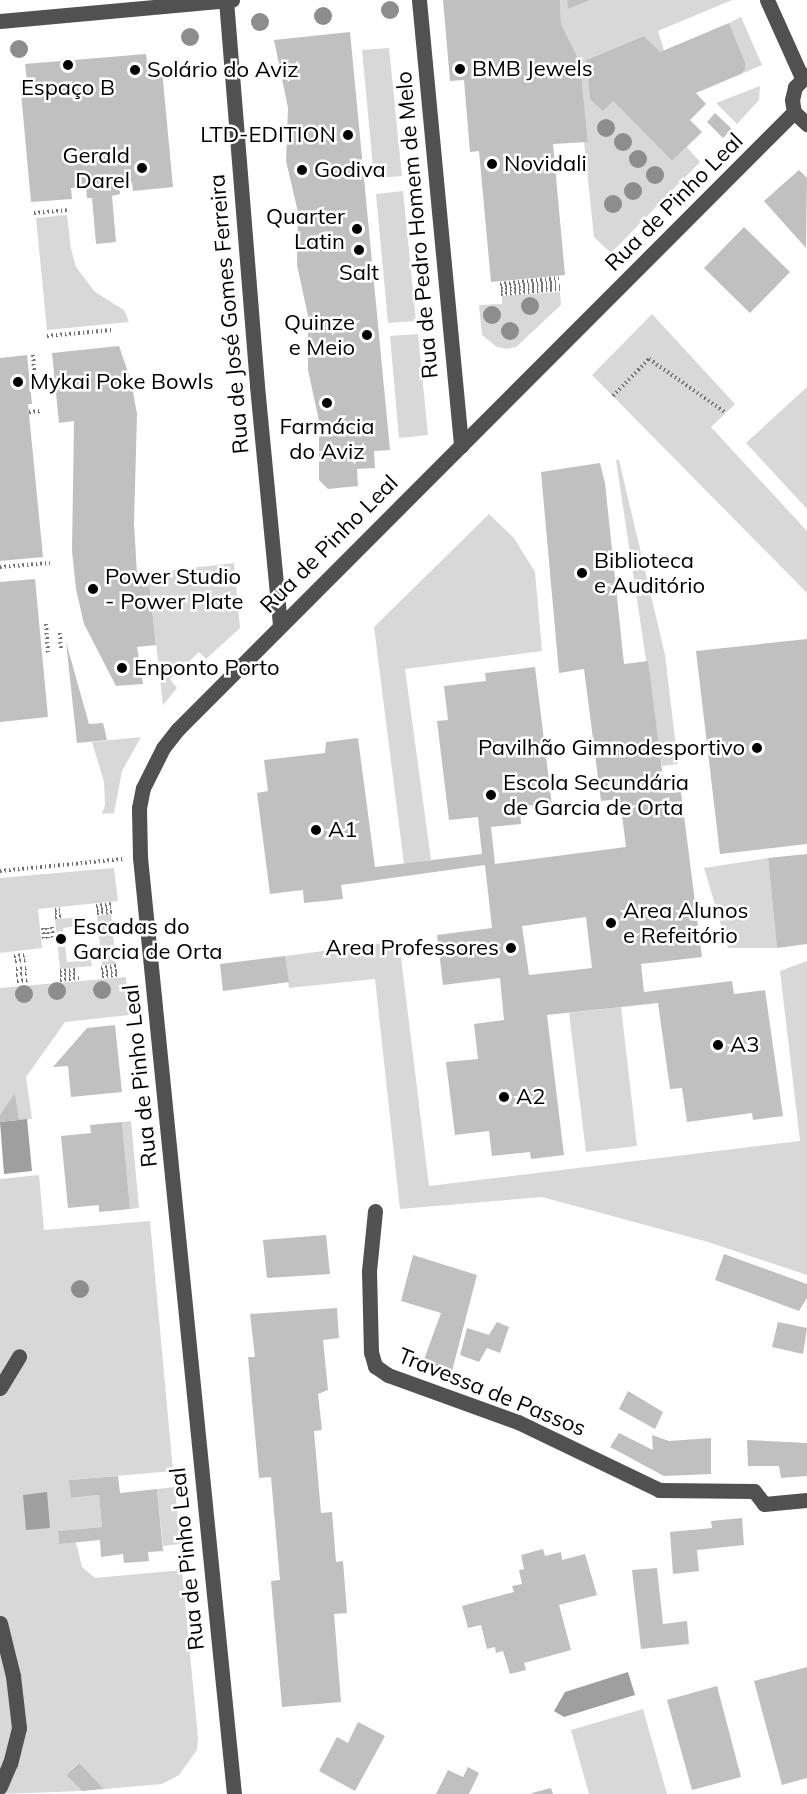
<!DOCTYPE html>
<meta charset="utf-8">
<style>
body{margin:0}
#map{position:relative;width:807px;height:1794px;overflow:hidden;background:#fff;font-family:Mulish,sans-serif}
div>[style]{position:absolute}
.green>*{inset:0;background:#d8d8d8}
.water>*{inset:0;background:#9f9f9f}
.building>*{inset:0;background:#c0c0c0}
.path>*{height:4px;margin-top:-2px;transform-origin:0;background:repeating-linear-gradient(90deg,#737373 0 1.5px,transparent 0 4.5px)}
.minor>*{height:15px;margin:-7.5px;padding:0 7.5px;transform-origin:7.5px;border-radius:7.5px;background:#515151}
.trees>*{width:18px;height:18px;margin:-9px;border-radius:50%;background:#8d8d8d}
.dots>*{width:16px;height:16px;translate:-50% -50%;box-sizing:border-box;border:3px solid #fff;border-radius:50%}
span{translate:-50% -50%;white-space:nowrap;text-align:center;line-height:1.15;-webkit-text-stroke:5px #fff;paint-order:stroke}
.poi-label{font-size:22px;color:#000}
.left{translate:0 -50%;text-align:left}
.right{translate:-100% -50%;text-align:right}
.street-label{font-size:22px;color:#000}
</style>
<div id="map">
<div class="green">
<div style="clip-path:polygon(evenodd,560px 0,567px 0,568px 9px,586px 0,732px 0,658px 31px,664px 50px,613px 101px,672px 161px,687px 147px,700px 162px,611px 253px,594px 237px,584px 142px,588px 142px,580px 62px,561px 24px,560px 0,644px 36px,649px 41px,590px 98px,586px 60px,644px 36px)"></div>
<div style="clip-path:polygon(741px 17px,762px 65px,741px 74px,745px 62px,729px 23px)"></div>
<div style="clip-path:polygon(389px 48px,402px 176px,374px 178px,362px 50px)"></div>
<div style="clip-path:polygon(760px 86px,759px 100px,737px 124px,716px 103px)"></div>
<div style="clip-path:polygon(403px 191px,416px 321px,388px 323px,376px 194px)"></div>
<div style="clip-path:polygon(67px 215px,71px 249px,76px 267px,95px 292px,124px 310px,129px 322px,47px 330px,36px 218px)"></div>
<div style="clip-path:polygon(560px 292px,561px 305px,516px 347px,507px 349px,497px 347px,482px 335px,479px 305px,502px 304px,502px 296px)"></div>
<div style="clip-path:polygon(652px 314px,735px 404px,711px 427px,807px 531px,807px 593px,592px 375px)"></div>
<div style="clip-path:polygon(418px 334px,428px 435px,399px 438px,390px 336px)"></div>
<div style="clip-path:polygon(807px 387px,807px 509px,746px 443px)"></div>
<div style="clip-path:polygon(616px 460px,619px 460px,665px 655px,678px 764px,662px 766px)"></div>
<div style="clip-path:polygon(489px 514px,514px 538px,535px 572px,542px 651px,405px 669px,431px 860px,404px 864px,374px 627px)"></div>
<div style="clip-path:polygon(234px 563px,240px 628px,206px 659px,199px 652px,170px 679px,177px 688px,163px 705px,148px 573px)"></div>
<div style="clip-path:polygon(141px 737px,122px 771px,114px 813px,102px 814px,105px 805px,104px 782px,92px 742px)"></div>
<div style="clip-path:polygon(768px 858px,777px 948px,728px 948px,704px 868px)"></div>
<div style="clip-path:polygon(114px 868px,118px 901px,38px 909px,42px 948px,0 953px,0 878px)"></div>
<div style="clip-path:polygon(111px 914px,116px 964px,102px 965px,97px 916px)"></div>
<div style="clip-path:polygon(86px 917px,87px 925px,63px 928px,67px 962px,91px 960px,92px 966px,60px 969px,55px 919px)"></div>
<div style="clip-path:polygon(399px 941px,429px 1186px,800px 1141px,780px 971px,807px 961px,807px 1275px,708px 1242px,542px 1197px,400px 1209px,375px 979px,289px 988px,285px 956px)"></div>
<div style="clip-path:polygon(126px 977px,129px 1015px,65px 1022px,26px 1077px,32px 1119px,19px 1120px,15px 1094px,0 1115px,0 988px)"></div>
<div style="clip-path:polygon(621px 1007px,637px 1146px,586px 1152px,569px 1013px)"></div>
<div style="clip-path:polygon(131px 1121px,139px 1208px,130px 1209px,122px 1122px)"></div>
<div style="clip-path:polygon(39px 1175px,44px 1230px,150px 1221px,173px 1471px,70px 1480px,71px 1498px,99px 1495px,102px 1527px,58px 1531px,59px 1544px,76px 1542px,82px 1567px,95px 1578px,182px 1570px,198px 1738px,197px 1750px,179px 1775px,162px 1784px,104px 1789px,78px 1763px,66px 1775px,82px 1791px,0 1794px,0 1179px)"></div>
<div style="clip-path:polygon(175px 1487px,180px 1544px,163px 1546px,157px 1489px)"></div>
<div style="clip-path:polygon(643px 1709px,667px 1794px,589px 1794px,571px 1730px)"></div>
</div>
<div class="water">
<div style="clip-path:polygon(27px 1119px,32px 1171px,4px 1174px,0 1122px)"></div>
<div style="clip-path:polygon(47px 1492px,50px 1528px,26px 1530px,23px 1495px)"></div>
<div style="clip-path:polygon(628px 1672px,635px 1695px,564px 1717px,554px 1711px,565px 1692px)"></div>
</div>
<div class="building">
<div style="clip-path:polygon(443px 0,560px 0,561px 24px,580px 62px,588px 142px,553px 144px,565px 275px,491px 282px,479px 151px,470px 152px,464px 80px,450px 81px)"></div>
<div style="clip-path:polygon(567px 0,589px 0,568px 9px)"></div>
<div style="clip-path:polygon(729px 23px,745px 62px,745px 69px,741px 74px,696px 93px,706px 104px,690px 120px,702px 132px,672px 161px,613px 101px,603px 111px,590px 99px,586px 60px,644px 36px,660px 52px)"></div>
<div style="clip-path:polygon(350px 32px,390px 450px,374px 451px,375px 468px,357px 469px,358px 486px,328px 489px,319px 480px,319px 421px,308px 370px,308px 316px,297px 265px,298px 212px,286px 161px,288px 108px,274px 40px)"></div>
<div style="clip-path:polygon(146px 54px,148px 72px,162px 70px,173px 187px,133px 191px,132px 182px,119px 184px,120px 194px,112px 196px,116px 242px,96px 244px,92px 198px,87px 198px,86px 187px,71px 188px,72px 199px,31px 202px,20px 82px,27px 81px,25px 64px)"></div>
<div style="clip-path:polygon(715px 113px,732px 129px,723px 138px,707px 122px)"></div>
<div style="clip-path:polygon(799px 170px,807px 178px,806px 248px,764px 201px)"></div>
<div style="clip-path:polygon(744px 227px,790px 272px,750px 313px,704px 268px)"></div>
<div style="clip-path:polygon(119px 346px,131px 381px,137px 414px,134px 524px,137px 574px,148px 573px,156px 645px,137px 647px,143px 684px,116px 686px,84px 624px,76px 589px,72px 551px,74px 421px,59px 423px,52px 353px)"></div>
<div style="clip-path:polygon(27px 355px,32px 404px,28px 404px,43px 557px,0 561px,0 358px)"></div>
<div style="clip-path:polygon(evenodd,600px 463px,605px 483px,624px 664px,648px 661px,665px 793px,681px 792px,702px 957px,641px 964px,644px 992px,732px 981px,734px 994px,765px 990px,783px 1116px,753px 1120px,752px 1113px,687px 1122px,682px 1088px,670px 1089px,658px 1003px,547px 1015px,564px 1155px,531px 1159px,530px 1152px,492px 1156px,489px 1131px,455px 1135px,446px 1062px,478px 1059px,474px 1024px,504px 1020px,500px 978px,443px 985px,437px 935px,492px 928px,485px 865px,341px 885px,343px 899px,304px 903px,303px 890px,270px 894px,257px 793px,268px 791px,264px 760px,325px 753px,326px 742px,358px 738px,375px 867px,482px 854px,478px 817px,449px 820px,437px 721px,448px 720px,444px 686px,486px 681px,485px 673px,535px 667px,552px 805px,520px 809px,521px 824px,491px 827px,495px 864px,626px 847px,620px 799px,601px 801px,584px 669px,559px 673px,541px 472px,600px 463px,586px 917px,592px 968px,529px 975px,522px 926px,586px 917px)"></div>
<div style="clip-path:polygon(35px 579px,48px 717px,0 722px,0 582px)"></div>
<div style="clip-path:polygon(807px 639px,807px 844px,720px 854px,696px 651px)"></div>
<div style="clip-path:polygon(66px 642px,89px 724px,103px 723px,107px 740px,77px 743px)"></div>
<div style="clip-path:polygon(807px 854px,807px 944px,777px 948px,768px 858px)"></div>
<div style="clip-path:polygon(285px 956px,289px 982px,223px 991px,220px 964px)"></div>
<div style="clip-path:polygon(115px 1025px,122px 1092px,71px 1097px,68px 1066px,53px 1067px,87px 1028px)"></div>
<div style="clip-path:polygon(15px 1093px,19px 1120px,0 1122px,0 1115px)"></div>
<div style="clip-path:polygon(122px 1122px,130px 1209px,99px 1212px,99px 1205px,68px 1208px,61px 1136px,91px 1133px,90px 1125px)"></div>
<div style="clip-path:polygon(326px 1235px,330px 1274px,267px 1278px,263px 1240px)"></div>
<div style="clip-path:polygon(724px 1254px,807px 1284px,807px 1298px,799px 1311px,715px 1280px)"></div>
<div style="clip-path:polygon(413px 1255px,477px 1275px,452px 1371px,423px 1362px,441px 1313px,401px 1301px)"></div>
<div style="clip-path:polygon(337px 1308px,339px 1338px,323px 1340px,328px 1390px,318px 1394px,322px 1430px,314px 1431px,321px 1513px,332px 1512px,336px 1562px,343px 1561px,347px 1613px,334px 1614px,341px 1702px,282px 1707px,271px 1581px,280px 1580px,271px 1477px,259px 1478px,248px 1357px,255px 1357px,250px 1314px)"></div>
<div style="clip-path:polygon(497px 1322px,509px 1327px,500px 1353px,487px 1348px,479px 1362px,460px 1355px,467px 1328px,489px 1335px)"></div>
<div style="clip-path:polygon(778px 1322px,807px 1328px,803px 1354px,772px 1347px)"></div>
<div style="clip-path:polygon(628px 1391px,663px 1412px,655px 1429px,619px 1409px)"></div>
<div style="clip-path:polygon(619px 1433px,653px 1450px,652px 1435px,669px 1441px,711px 1438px,711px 1474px,664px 1476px,610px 1447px)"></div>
<div style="clip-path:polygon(747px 1440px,807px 1443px,807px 1476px,781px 1478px,779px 1466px,748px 1466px)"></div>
<div style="clip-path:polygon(118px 1476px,120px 1493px,157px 1489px,163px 1551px,148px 1552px,149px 1561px,124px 1563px,123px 1554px,101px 1557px,100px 1540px,59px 1544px,58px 1531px,102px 1527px,99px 1495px,71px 1498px,69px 1480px)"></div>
<div style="clip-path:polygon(742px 1518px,744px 1545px,697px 1550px,699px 1571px,673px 1574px,670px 1532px,712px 1528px,711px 1521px)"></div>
<div style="clip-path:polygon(543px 1549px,545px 1556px,561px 1552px,562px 1560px,585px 1554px,597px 1595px,559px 1605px,571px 1650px,524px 1663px,526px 1670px,510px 1674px,503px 1651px,496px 1653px,495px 1647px,487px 1649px,481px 1625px,468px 1628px,462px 1606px,514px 1592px,512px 1586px,522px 1584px,519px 1570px,524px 1569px,521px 1555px)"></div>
<div style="clip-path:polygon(657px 1568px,663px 1624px,687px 1621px,689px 1644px,641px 1649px,632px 1570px)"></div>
<div style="clip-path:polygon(807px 1667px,807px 1778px,782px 1785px,754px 1681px)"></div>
<div style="clip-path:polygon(717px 1686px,741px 1777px,692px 1790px,667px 1700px)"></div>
<div style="clip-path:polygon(358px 1722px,385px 1736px,355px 1791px,319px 1771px,337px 1737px,348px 1743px)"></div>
<div style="clip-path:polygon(79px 1763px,104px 1789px,82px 1791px,66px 1775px)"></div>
<div style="clip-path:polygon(468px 1767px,479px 1773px,469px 1794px,436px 1794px,448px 1770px,463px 1777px)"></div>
<div style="clip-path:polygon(551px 1788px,553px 1794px,532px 1794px,532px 1793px)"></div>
</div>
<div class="path">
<div style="left:34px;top:213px;width:33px;rotate:-5deg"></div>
<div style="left:500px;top:284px;width:59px;rotate:-5.8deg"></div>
<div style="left:501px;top:287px;width:58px;rotate:-4.9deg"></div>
<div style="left:501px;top:290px;width:59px;rotate:-3.9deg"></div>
<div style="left:501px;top:294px;width:59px;rotate:-4.8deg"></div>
<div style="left:47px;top:336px;width:65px;rotate:-5.3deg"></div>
<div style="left:33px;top:355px;width:31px;rotate:86deg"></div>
<div style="left:613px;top:396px;width:52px;rotate:-45.8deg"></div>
<div style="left:649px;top:359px;width:94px;rotate:35deg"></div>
<div style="left:29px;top:412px;width:12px;rotate:-5deg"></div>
<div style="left:0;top:567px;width:50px;rotate:-4.6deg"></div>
<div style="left:46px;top:624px;width:29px;rotate:86deg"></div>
<div style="left:60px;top:633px;width:18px;rotate:87deg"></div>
<div style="left:0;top:871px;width:123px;rotate:-5.6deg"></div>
<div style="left:96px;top:906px;width:15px;rotate:-8deg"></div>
<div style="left:55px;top:910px;width:5px;rotate:-11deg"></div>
<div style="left:97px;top:910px;width:14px;rotate:-8deg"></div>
<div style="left:55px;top:913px;width:5px;rotate:-11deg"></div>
<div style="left:97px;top:913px;width:15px;rotate:-4deg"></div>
<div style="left:55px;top:917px;width:6px;rotate:-9deg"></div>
<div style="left:52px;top:927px;width:11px;rotate:85deg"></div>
<div style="left:43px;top:928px;width:11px;rotate:85deg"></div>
<div style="left:47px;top:928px;width:11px;rotate:85deg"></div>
<div style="left:14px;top:956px;width:13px;rotate:-4deg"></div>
<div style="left:15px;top:961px;width:13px;rotate:-4deg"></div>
<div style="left:101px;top:968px;width:16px;rotate:-7deg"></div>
<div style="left:16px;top:969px;width:13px;rotate:-4deg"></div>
<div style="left:60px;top:971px;width:17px;rotate:-3deg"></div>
<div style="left:102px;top:972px;width:15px;rotate:-4deg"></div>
<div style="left:16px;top:975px;width:13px;rotate:-9deg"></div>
<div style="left:60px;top:975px;width:18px;rotate:-3deg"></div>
<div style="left:102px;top:976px;width:15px;rotate:-4deg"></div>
<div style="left:60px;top:980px;width:19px;rotate:-6deg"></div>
<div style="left:17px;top:981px;width:13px;rotate:-4deg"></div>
</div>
<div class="minor">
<div style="left:226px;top:0;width:387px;rotate:85.4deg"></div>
<div style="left:257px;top:386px;width:240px;rotate:84.5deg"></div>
<div style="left:419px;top:0;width:448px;rotate:84.6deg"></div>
<div style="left:767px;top:0;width:85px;rotate:65.8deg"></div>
<div style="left:0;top:21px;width:233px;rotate:-5.2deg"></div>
<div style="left:807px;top:75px;width:17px;rotate:135deg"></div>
<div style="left:795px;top:87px;width:13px;rotate:103deg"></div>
<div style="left:792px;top:100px;width:12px;rotate:81deg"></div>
<div style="left:794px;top:112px;width:18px;rotate:43deg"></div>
<div style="left:375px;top:1211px;width:60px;rotate:95.7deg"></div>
<div style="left:369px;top:1271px;width:81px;rotate:88.6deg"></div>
<div style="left:371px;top:1352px;width:15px;rotate:74deg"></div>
<div style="left:375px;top:1366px;width:16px;rotate:35deg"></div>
<div style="left:388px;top:1375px;width:138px;rotate:19.9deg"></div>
<div style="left:518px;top:1422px;width:157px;rotate:25.7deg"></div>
<div style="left:659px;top:1490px;width:95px;rotate:0.6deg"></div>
<div style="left:754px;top:1491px;width:16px;rotate:52deg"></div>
<div style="left:764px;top:1504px;width:43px;rotate:-5.3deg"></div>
<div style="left:0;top:1388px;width:37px;rotate:-59deg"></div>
<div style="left:0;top:1623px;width:55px;rotate:76.2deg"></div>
<div style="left:13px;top:1676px;width:52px;rotate:83.4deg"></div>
<div style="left:19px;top:1728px;width:36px;rotate:104deg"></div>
<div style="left:10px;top:1763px;width:26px;rotate:113deg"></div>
<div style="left:234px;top:1794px;width:942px;rotate:-95.73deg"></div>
<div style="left:140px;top:857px;width:49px;rotate:-91.2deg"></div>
<div style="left:139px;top:808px;width:20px;rotate:-79deg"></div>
<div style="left:143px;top:788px;width:45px;rotate:-63.4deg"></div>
<div style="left:163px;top:748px;width:24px;rotate:-52deg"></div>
<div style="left:178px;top:729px;width:872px;rotate:-45.05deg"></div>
</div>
<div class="trees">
<div style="left:390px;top:10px"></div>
<div style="left:323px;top:16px"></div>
<div style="left:260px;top:22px"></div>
<div style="left:190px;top:37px"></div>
<div style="left:19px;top:49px"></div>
<div style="left:606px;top:128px"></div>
<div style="left:623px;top:142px"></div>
<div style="left:638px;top:159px"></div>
<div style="left:655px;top:175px"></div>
<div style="left:633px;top:191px"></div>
<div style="left:613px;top:204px"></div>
<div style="left:530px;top:306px"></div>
<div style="left:492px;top:315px"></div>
<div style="left:510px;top:331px"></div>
<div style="left:102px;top:990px"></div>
<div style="left:57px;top:991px"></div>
<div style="left:24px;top:994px"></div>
<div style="left:80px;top:1289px"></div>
</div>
<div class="dots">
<div style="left:68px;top:65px;background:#000"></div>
<div style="left:460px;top:69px;background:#000"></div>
<div style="left:135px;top:70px;background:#000"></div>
<div style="left:348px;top:135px;background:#000"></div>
<div style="left:492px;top:164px;background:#000"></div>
<div style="left:142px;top:168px;background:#000"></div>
<div style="left:302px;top:170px;background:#000"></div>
<div style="left:357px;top:229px;background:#000"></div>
<div style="left:359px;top:250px;background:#000"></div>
<div style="left:367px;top:335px;background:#000"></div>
<div style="left:18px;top:382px;background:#000"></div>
<div style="left:327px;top:403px;background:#000"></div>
<div style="left:582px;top:573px;background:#000"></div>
<div style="left:93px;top:589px;background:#000"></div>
<div style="left:122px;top:668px;background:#000"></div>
<div style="left:757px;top:748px;background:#000"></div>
<div style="left:491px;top:795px;background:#000"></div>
<div style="left:316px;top:830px;background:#000"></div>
<div style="left:611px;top:923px;background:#000"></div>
<div style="left:61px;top:939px;background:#000"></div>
<div style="left:511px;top:948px;background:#000"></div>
<div style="left:718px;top:1045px;background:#000"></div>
<div style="left:504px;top:1097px;background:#000"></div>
</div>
<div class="poi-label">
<span class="left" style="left:472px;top:69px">BMB Jewels</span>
<span class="left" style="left:147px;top:70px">Solário do Aviz</span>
<span style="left:68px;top:88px">Espaço B</span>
<span class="right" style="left:336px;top:135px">LTD-EDITION</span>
<span class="right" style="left:130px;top:168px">Gerald<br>Darel</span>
<span class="left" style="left:504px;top:164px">Novidali</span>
<span class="left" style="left:314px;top:170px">Godiva</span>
<span class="right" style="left:345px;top:229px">Quarter<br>Latin</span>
<span style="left:359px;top:273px">Salt</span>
<span class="right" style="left:355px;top:335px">Quinze<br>e Meio</span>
<span class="left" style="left:30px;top:382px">Mykai Poke Bowls</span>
<span style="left:327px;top:439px">Farmácia<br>do Aviz</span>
<span class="left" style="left:594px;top:573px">Biblioteca<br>e Auditório</span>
<span class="left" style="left:105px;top:589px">Power Studio<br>- Power Plate</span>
<span class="left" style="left:134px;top:668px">Enponto Porto</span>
<span class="right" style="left:745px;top:748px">Pavilhão Gimnodesportivo</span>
<span class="left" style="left:503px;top:795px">Escola Secundária<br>de Garcia de Orta</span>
<span class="left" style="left:328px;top:830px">A1</span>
<span class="left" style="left:623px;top:923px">Area Alunos<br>e Refeitório</span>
<span class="left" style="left:73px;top:939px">Escadas do<br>Garcia de Orta</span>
<span class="right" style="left:499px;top:948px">Area Professores</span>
<span class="left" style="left:730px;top:1045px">A3</span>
<span class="left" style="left:516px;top:1097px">A2</span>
</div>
<div class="street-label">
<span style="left:674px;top:202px;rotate:-45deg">Rua de Pinho Leal</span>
<span style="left:417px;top:225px;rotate:-95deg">Rua de Pedro Homem de Melo</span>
<span style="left:229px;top:314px;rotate:-95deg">Rua de José Gomes Ferreira</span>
<span style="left:329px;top:544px;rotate:-45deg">Rua de Pinho Leal</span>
<span style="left:140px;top:1076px;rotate:-96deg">Rua de Pinho Leal</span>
<span style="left:492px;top:1392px;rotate:22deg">Travessa de Passos</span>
<span style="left:187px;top:1559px;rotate:-96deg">Rua de Pinho Leal</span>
</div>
</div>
